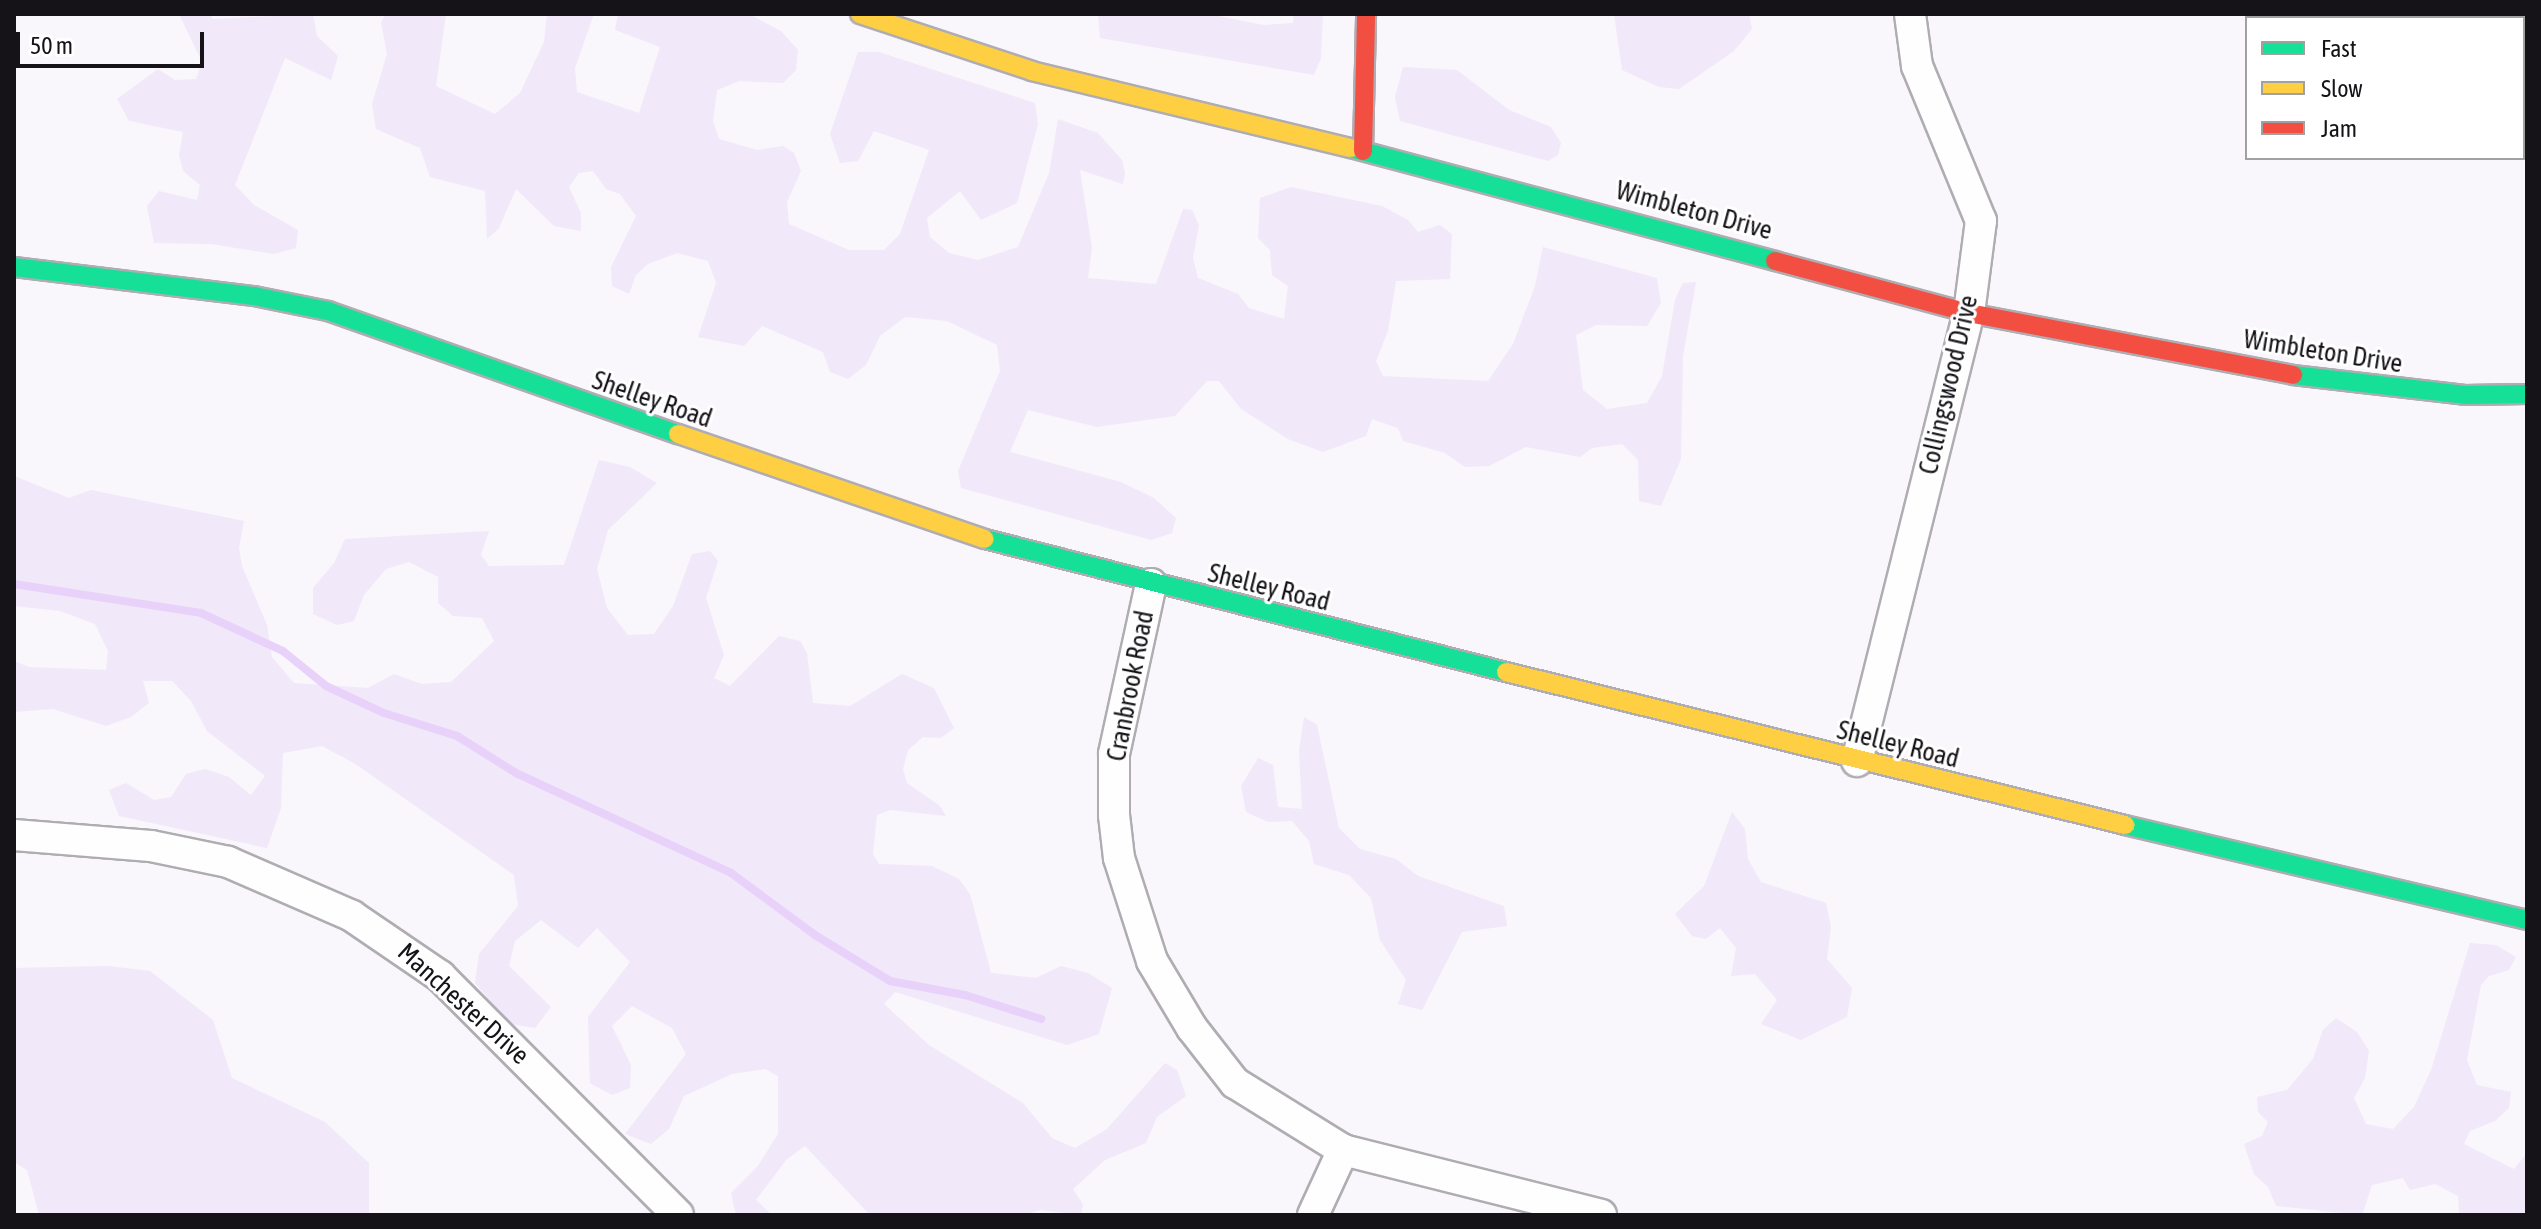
<!DOCTYPE html>
<style>
body{margin:0}
#map{position:relative;width:2541px;height:1229px;overflow:hidden;background:#f9f6fc;font-family:"Asap Condensed",sans-serif}
div>[style]{position:absolute}
.green>*{inset:0;background:#f1e8f9}
.stream>*{height:8px;margin:-4px;padding:0 4px;transform-origin:4px;border-radius:4px;background:#e8d2fa}
.roads{filter:drop-shadow(2px 0 #afadb2) drop-shadow(-2px 0 #afadb2) drop-shadow(0 2px #afadb2) drop-shadow(0 -2px #afadb2)}
.street>*{height:30px;margin:-15px;padding:0 15px;transform-origin:15px;border-radius:15px;background:#fefeff}
.fast>*{height:18px;margin:-9px;padding:0 9px;transform-origin:9px;border-radius:9px;background:#16e098}
.slow>*{height:18px;margin:-9px;padding:0 9px;transform-origin:9px;border-radius:9px;background:#ffcf43}
.jam>*{height:18px;margin:-9px;padding:0 9px;transform-origin:9px;border-radius:9px;background:#f24e42}
span{translate:-50% -50%;white-space:nowrap;text-align:center;line-height:1.15;-webkit-text-stroke:6px #fff;paint-order:stroke}
.street-label{font-size:26px;color:#151317}
.frame{position:absolute;inset:0;border:16px solid #151317;pointer-events:none}
.legend{position:absolute;left:2245px;top:16px;width:280px;height:144px;box-sizing:border-box;background:#fff;border:2px solid #a1a1a2;margin:0;padding:10px 14px;list-style:none;font-size:24px;color:#151317}
.legend li{display:flex;align-items:center;gap:16px;height:40px}
.legend b{width:40px;border:2px solid #a1a1a2}
.scale{position:absolute;left:16px;top:32px;width:188px;height:36px;box-sizing:border-box;border:4px solid #151317;border-top:0;padding-left:10px;font-size:24px;line-height:28px;white-space:nowrap;color:#151317;-webkit-text-stroke:6px #fff;paint-order:stroke}
</style>
<div id="map">
<div class="green">
<div style="clip-path:polygon(179px 14px,209px 14px,213px 19px,313px 14px,317px 36px,338px 56px,331px 80px,285px 58px,235px 185px,254px 205px,298px 230px,296px 248px,274px 254px,211px 244px,154px 243px,147px 206px,159px 191px,197px 200px,200px 185px,183px 171px,179px 155px,183px 132px,129px 121px,117px 99px,158px 69px,175px 80px,196px 79px,202px 62px)"></div>
<div style="clip-path:polygon(386px 14px,446px 14px,436px 86px,495px 114px,520px 93px,544px 42px,547px 14px,594px 14px,575px 68px,577px 92px,639px 113px,660px 47px,615px 30px,618px 14px,749px 14px,781px 31px,798px 50px,796px 70px,783px 83px,739px 81px,717px 90px,713px 121px,719px 139px,757px 150px,783px 146px,794px 153px,801px 171px,787px 202px,789px 224px,849px 250px,884px 250px,900px 234px,929px 150px,874px 131px,858px 161px,840px 163px,830px 134px,858px 52px,879px 52px,1035px 103px,1038px 124px,1017px 203px,981px 220px,960px 191px,927px 218px,930px 237px,949px 253px,978px 260px,1018px 247px,1049px 173px,1058px 119px,1098px 133px,1122px 160px,1125px 173px,1123px 184px,1080px 170px,1092px 248px,1088px 278px,1156px 284px,1183px 209px,1192px 210px,1199px 225px,1193px 258px,1198px 278px,1238px 294px,1249px 308px,1284px 319px,1288px 286px,1272px 275px,1270px 250px,1258px 238px,1260px 198px,1291px 187px,1382px 206px,1408px 220px,1418px 232px,1440px 225px,1452px 234px,1450px 279px,1396px 281px,1388px 331px,1376px 361px,1383px 376px,1488px 381px,1513px 344px,1535px 286px,1543px 247px,1657px 278px,1661px 303px,1647px 326px,1596px 325px,1576px 335px,1583px 390px,1607px 409px,1647px 403px,1662px 376px,1675px 300px,1683px 283px,1696px 282px,1683px 356px,1681px 459px,1661px 506px,1639px 501px,1638px 460px,1622px 444px,1592px 448px,1580px 457px,1526px 447px,1489px 466px,1465px 467px,1445px 453px,1403px 441px,1398px 428px,1372px 419px,1366px 436px,1323px 452px,1288px 439px,1241px 409px,1219px 381px,1207px 381px,1175px 416px,1097px 427px,1028px 410px,1010px 452px,1121px 482px,1154px 498px,1176px 518px,1172px 533px,1151px 540px,961px 488px,958px 471px,1000px 371px,997px 345px,947px 321px,905px 317px,880px 336px,866px 365px,848px 379px,830px 372px,823px 352px,762px 326px,744px 346px,698px 337px,716px 283px,708px 261px,677px 253px,648px 264px,636px 275px,629px 294px,612px 286px,611px 267px,636px 216px,620px 194px,606px 189px,593px 171px,579px 173px,569px 187px,581px 213px,581px 231px,554px 226px,516px 189px,499px 228px,487px 239px,485px 191px,430px 177px,420px 148px,376px 129px,372px 104px,387px 54px,381px 22px)"></div>
<div style="clip-path:polygon(1098px 14px,1207px 14px,1264px 25px,1293px 23px,1294px 14px,1323px 14px,1321px 58px,1314px 75px,1100px 38px)"></div>
<div style="clip-path:polygon(1614px 14px,1749px 14px,1752px 29px,1734px 51px,1679px 89px,1659px 87px,1622px 70px)"></div>
<div style="clip-path:polygon(1403px 67px,1457px 70px,1509px 110px,1551px 127px,1561px 143px,1558px 155px,1548px 161px,1400px 121px,1395px 97px)"></div>
<div style="clip-path:polygon(599px 460px,630px 467px,657px 483px,608px 530px,597px 569px,607px 608px,628px 635px,654px 634px,673px 606px,692px 554px,710px 551px,718px 561px,706px 598px,724px 655px,714px 678px,730px 686px,779px 636px,800px 641px,807px 653px,813px 703px,850px 706px,902px 674px,934px 688px,954px 728px,941px 738px,923px 737px,908px 750px,903px 769px,907px 783px,940px 806px,946px 816px,890px 810px,877px 815px,873px 854px,879px 864px,932px 866px,959px 879px,970px 894px,991px 973px,1036px 978px,1061px 966px,1088px 973px,1112px 988px,1099px 1034px,1067px 1045px,895px 992px,884px 1004px,929px 1045px,1023px 1103px,1052px 1138px,1075px 1148px,1107px 1129px,1165px 1063px,1177px 1070px,1186px 1096px,1157px 1117px,1146px 1143px,1105px 1160px,1073px 1189px,1083px 1204px,1081px 1215px,1041px 1210px,1023px 1215px,870px 1215px,805px 1146px,786px 1160px,756px 1200px,772px 1215px,736px 1215px,731px 1193px,758px 1166px,778px 1134px,778px 1076px,765px 1069px,732px 1074px,684px 1096px,669px 1129px,651px 1144px,625px 1134px,686px 1054px,672px 1028px,632px 1006px,612px 1026px,631px 1065px,630px 1088px,612px 1095px,590px 1083px,588px 1017px,630px 962px,597px 928px,578px 948px,541px 920px,515px 941px,509px 966px,551px 1007px,535px 1028px,510px 1024px,475px 983px,479px 954px,518px 906px,514px 875px,354px 763px,322px 746px,283px 753px,281px 808px,267px 848px,119px 816px,109px 790px,126px 783px,154px 800px,171px 797px,186px 774px,205px 769px,229px 777px,251px 795px,265px 776px,207px 731px,191px 701px,172px 681px,143px 681px,149px 703px,131px 717px,106px 726px,53px 709px,14px 712px,14px 661px,29px 667px,106px 670px,108px 651px,95px 624px,60px 611px,14px 606px,14px 476px,69px 498px,91px 490px,244px 521px,239px 548px,242px 566px,267px 625px,272px 657px,294px 683px,368px 688px,394px 674px,422px 684px,451px 682px,494px 641px,482px 618px,453px 616px,438px 603px,438px 577px,409px 562px,386px 569px,364px 595px,354px 621px,337px 625px,313px 614px,313px 588px,334px 563px,345px 539px,489px 531px,481px 555px,489px 566px,564px 565px)"></div>
<div style="clip-path:polygon(1304px 717px,1317px 725px,1339px 828px,1360px 849px,1396px 859px,1418px 876px,1504px 906px,1507px 926px,1462px 932px,1422px 1010px,1398px 1004px,1406px 980px,1380px 940px,1371px 898px,1349px 875px,1314px 864px,1309px 841px,1292px 821px,1268px 822px,1246px 812px,1241px 786px,1258px 758px,1273px 765px,1278px 807px,1302px 809px,1299px 751px)"></div>
<div style="clip-path:polygon(1732px 812px,1745px 829px,1748px 859px,1761px 882px,1826px 903px,1831px 927px,1827px 959px,1852px 988px,1847px 1017px,1801px 1040px,1761px 1024px,1777px 1000px,1755px 974px,1731px 976px,1736px 948px,1720px 928px,1706px 939px,1692px 936px,1675px 914px,1704px 886px)"></div>
<div style="clip-path:polygon(2470px 943px,2496px 945px,2516px 957px,2509px 970px,2489px 976px,2481px 985px,2467px 1060px,2477px 1085px,2511px 1092px,2509px 1108px,2495px 1121px,2470px 1131px,2464px 1144px,2514px 1169px,2527px 1153px,2527px 1215px,2459px 1215px,2458px 1196px,2435px 1184px,2410px 1190px,2403px 1178px,2372px 1185px,2362px 1215px,2276px 1206px,2268px 1187px,2254px 1174px,2244px 1144px,2262px 1136px,2268px 1122px,2258px 1112px,2257px 1097px,2287px 1090px,2313px 1059px,2323px 1030px,2336px 1018px,2357px 1032px,2369px 1051px,2365px 1078px,2354px 1098px,2366px 1124px,2393px 1129px,2414px 1107px,2431px 1070px)"></div>
<div style="clip-path:polygon(108px 966px,150px 971px,213px 1020px,232px 1078px,325px 1122px,369px 1163px,369px 1212px,373px 1215px,39px 1215px,27px 1170px,14px 1162px,14px 968px)"></div>
</div>
<div class="stream">
<div style="left:14px;top:584px;width:189px;rotate:8.8deg"></div>
<div style="left:201px;top:613px;width:90px;rotate:24.9deg"></div>
<div style="left:283px;top:651px;width:55px;rotate:39.1deg"></div>
<div style="left:326px;top:686px;width:64px;rotate:25deg"></div>
<div style="left:384px;top:713px;width:77px;rotate:17.5deg"></div>
<div style="left:457px;top:736px;width:70px;rotate:32.1deg"></div>
<div style="left:516px;top:773px;width:237px;rotate:24.9deg"></div>
<div style="left:731px;top:873px;width:104px;rotate:36.4deg"></div>
<div style="left:815px;top:935px;width:88px;rotate:31.5deg"></div>
<div style="left:890px;top:981px;width:76px;rotate:10.6deg"></div>
<div style="left:965px;top:995px;width:80px;rotate:17.5deg"></div>
</div>
<div class="roads">
<div class="street">
<div style="left:1151px;top:584px;width:174px;rotate:102.3deg"></div>
<div style="left:1114px;top:754px;width:61px;rotate:90deg"></div>
<div style="left:1114px;top:815px;width:43px;rotate:83.4deg"></div>
<div style="left:1119px;top:858px;width:108px;rotate:72.2deg"></div>
<div style="left:1152px;top:961px;width:78px;rotate:59.2deg"></div>
<div style="left:1192px;top:1028px;width:70px;rotate:52deg"></div>
<div style="left:1235px;top:1083px;width:127px;rotate:31.8deg"></div>
<div style="left:1343px;top:1150px;width:266px;rotate:14.1deg"></div>
<div style="left:1857px;top:761px;width:462px;rotate:-76deg"></div>
<div style="left:1969px;top:313px;width:93px;rotate:-82.6deg"></div>
<div style="left:1981px;top:221px;width:168px;rotate:-112.4deg"></div>
<div style="left:1917px;top:66px;width:52px;rotate:-97.7deg"></div>
<div style="left:14px;top:835px;width:137px;rotate:4.6deg"></div>
<div style="left:151px;top:846px;width:79px;rotate:11.7deg"></div>
<div style="left:228px;top:862px;width:135px;rotate:23.5deg"></div>
<div style="left:352px;top:916px;width:107px;rotate:34.3deg"></div>
<div style="left:440px;top:976px;width:337px;rotate:45.1deg"></div>
<div style="left:1313px;top:1215px;width:72px;rotate:-65.2deg"></div>
</div>
<div class="fast">
<div style="left:1351px;top:148px;width:439px;rotate:14.9deg"></div>
<div style="left:14px;top:267px;width:242px;rotate:6.9deg"></div>
<div style="left:254px;top:296px;width:76px;rotate:11.5deg"></div>
<div style="left:328px;top:311px;width:371px;rotate:19.4deg"></div>
<div style="left:2293px;top:375px;width:173px;rotate:6.6deg"></div>
<div style="left:2465px;top:395px;width:62px;rotate:-0.9deg"></div>
<div style="left:985px;top:539px;width:538px;rotate:14.32deg"></div>
<div style="left:2125px;top:825px;width:413px;rotate:13.3deg"></div>
</div>
<div class="slow">
<div style="left:860px;top:14px;width:181px;rotate:18.3deg"></div>
<div style="left:1032px;top:71px;width:328px;rotate:13.6deg"></div>
<div style="left:678px;top:434px;width:324px;rotate:18.9deg"></div>
<div style="left:1506px;top:672px;width:638px;rotate:13.88deg"></div>
</div>
<div class="jam">
<div style="left:1363px;top:151px;width:137px;rotate:-88.7deg"></div>
<div style="left:1775px;top:261px;width:201px;rotate:15deg"></div>
<div style="left:1969px;top:313px;width:330px;rotate:10.8deg"></div>
</div>
</div>
<div class="street-label">
<span style="left:1694px;top:211px;rotate:15deg">Wimbleton Drive</span>
<span style="left:2323px;top:352px;rotate:9deg">Wimbleton Drive</span>
<span style="left:1949px;top:385px;rotate:-77deg">Collingswood Drive</span>
<span style="left:652px;top:400px;rotate:19deg">Shelley Road</span>
<span style="left:1269px;top:588px;rotate:14deg">Shelley Road</span>
<span style="left:1131px;top:686px;rotate:-79deg">Cranbrook Road</span>
<span style="left:1898px;top:745px;rotate:14deg">Shelley Road</span>
<span style="left:463px;top:1004px;rotate:42deg">Manchester Drive</span>
</div>
<div class="frame"></div>
<ul class="legend">
<li><b style="height:10px;background:#16e098"></b>Fast</li>
<li><b style="height:10px;background:#ffcf43"></b>Slow</li>
<li><b style="height:10px;background:#f24e42"></b>Jam</li>
</ul>
<div class="scale">50 m</div>
</div>
